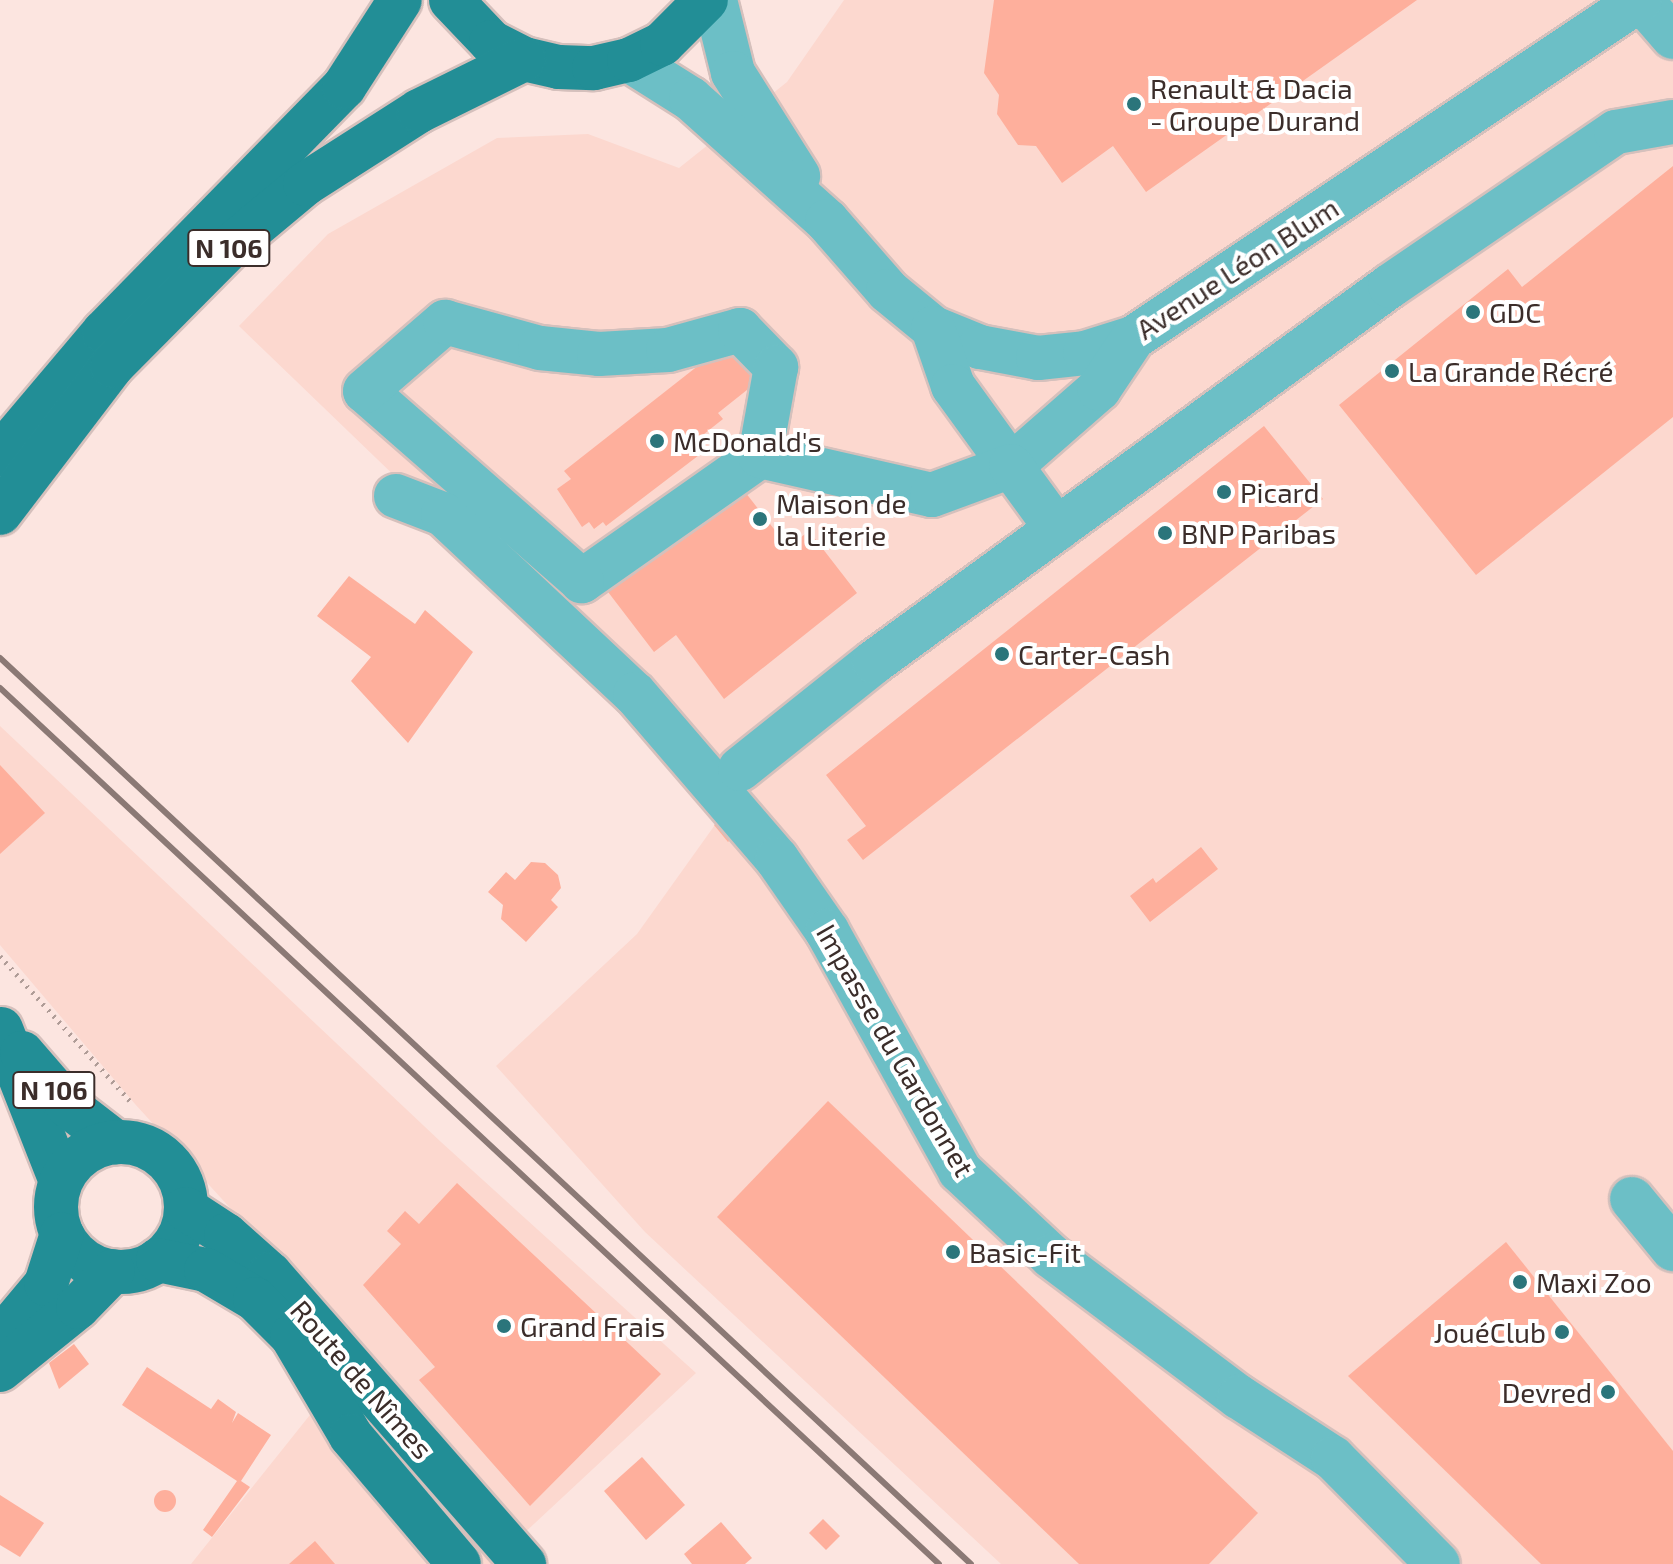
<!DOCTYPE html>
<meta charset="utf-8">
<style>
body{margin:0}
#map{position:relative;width:1673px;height:1564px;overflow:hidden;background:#fce5e0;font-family:"Exo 2",sans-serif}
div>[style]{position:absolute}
.built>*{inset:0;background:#fcd8cf}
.building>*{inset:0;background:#feaf9c}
.round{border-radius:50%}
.path>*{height:5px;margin-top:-2.5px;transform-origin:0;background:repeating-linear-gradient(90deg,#af9c97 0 2px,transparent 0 8px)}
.roads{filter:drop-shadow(2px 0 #d5c0bc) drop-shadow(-2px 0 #d5c0bc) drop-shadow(0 2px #d5c0bc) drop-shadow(0 -2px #d5c0bc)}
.minor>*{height:44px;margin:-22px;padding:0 22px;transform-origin:22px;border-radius:22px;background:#6cbfc6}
.major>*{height:44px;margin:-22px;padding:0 22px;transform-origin:22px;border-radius:22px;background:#228e96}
.major>.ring{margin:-22px;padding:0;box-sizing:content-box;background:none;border:44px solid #228e96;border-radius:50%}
.rail>*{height:6px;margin:-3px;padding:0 3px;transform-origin:3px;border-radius:3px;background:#8b7975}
.dots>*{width:22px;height:22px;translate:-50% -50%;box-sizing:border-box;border:4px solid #fff;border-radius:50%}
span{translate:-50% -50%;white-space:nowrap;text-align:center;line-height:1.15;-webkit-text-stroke:8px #fff;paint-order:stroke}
.shield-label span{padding:2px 6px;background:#fff;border:2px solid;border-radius:6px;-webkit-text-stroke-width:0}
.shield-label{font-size:26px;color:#3b2d2a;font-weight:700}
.poi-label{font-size:28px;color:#3b2d2a}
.left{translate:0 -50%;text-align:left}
.right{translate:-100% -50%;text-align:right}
.street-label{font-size:28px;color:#3b2d2a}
</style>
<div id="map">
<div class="built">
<div style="clip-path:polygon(844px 0,1673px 0,1673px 1564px,1001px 1564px,645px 1232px,496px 1066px,637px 934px,732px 801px,239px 326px,328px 234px,497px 138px,588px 134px,679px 168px,787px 82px)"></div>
<div style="clip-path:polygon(0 726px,441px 1142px,696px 1373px,491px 1564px,191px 1564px,361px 1351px,135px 1104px,0 945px)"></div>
</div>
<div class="building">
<div style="clip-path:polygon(994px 0,1417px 0,1146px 192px,1113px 146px,1062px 183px,1036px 146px,1018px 145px,997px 114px,999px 95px,984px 73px)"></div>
<div style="clip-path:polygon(1673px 166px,1673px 417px,1476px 575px,1339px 405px,1508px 269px,1522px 287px)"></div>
<div style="clip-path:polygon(727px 343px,757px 382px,718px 413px,723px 419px,699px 438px,707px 449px,606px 526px,603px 522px,594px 529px,589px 522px,582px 527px,557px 489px,571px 479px,564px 471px)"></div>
<div style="clip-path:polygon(1264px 426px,1323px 499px,863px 860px,847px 840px,866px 826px,826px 775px)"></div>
<div style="clip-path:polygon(738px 483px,788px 547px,809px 531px,857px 593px,724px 699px,676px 635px,654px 652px,605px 588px)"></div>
<div style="clip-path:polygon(349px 576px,415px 624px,425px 610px,473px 652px,408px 743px,351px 681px,371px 657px,317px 616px)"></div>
<div style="clip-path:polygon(0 765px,45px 813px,0 854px)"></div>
<div style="clip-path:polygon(726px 815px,739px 831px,728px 842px,714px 825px)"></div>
<div style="clip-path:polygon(1201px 847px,1218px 869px,1150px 922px,1130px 896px,1153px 878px,1156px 883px)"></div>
<div style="clip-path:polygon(531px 862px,545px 863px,558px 875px,561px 888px,551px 900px,558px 907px,526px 942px,501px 919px,503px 905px,488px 892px,506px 872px,515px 880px)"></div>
<div style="clip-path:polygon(828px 1101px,1258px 1513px,1209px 1564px,1079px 1564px,717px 1217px)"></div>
<div style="clip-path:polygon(457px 1183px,661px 1374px,530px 1506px,419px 1380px,435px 1367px,363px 1285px,401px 1244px,387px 1231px,405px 1211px,419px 1224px)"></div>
<div style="clip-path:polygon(1506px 1242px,1673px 1451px,1673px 1564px,1541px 1564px,1348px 1376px)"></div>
<div style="clip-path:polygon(74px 1344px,89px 1364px,59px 1389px,49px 1363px)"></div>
<div style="clip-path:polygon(147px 1367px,211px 1409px,218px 1399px,236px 1412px,232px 1423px,238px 1413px,271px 1435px,241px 1481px,250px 1487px,212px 1537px,203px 1530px,237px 1481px,122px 1405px)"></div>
<div style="clip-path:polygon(642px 1457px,685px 1505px,646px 1540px,604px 1491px)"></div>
<div class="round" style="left:154px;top:1490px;width:22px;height:22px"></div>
<div style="clip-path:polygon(0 1495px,44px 1523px,20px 1557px,0 1545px)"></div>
<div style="clip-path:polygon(823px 1519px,840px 1536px,826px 1550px,809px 1533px)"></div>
<div style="clip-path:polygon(721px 1522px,752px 1558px,745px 1564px,692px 1564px,684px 1554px)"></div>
<div style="clip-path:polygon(315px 1541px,335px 1564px,289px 1564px)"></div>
</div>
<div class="path">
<div style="left:0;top:956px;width:196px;rotate:48.1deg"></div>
</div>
<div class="roads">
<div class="minor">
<div style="left:715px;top:0;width:75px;rotate:76.1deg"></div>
<div style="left:733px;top:73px;width:122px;rotate:57.7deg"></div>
<div style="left:1641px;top:0;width:49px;rotate:49.1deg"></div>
<div style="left:629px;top:60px;width:73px;rotate:32.2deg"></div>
<div style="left:691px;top:99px;width:183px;rotate:41.9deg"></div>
<div style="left:827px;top:221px;width:93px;rotate:48.9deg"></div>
<div style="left:888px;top:291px;width:58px;rotate:39.4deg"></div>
<div style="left:933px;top:328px;width:51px;rotate:22deg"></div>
<div style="left:980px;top:347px;width:59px;rotate:10.7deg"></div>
<div style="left:1038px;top:358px;width:47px;rotate:-6.1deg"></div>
<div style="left:1085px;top:353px;width:50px;rotate:-17.4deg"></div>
<div style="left:1133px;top:338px;width:609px;rotate:-33.69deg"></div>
<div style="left:933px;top:328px;width:61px;rotate:71deg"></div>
<div style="left:953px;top:386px;width:99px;rotate:54.1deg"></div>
<div style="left:1011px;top:466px;width:117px;rotate:-41.2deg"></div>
<div style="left:1099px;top:389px;width:61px;rotate:-56.3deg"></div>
<div style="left:760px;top:456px;width:218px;rotate:144.9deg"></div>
<div style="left:582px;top:581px;width:288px;rotate:-138.8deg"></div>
<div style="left:365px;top:391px;width:106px;rotate:-40.8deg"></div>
<div style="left:445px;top:322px;width:98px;rotate:15.3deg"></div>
<div style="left:540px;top:348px;width:59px;rotate:5.8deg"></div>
<div style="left:599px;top:354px;width:69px;rotate:-3.3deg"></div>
<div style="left:668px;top:350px;width:75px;rotate:-15.5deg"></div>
<div style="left:740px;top:330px;width:52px;rotate:45.8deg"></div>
<div style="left:776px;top:367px;width:90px;rotate:100.2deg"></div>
<div style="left:760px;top:456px;width:176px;rotate:12.8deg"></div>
<div style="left:932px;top:495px;width:84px;rotate:-20.2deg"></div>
<div style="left:1011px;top:466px;width:78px;rotate:53.9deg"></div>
<div style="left:396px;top:496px;width:50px;rotate:21deg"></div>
<div style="left:443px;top:514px;width:263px;rotate:43.2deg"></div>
<div style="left:635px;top:694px;width:218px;rotate:49.3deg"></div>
<div style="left:777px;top:859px;width:88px;rotate:55.2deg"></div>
<div style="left:827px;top:931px;width:274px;rotate:61deg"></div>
<div style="left:960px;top:1171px;width:125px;rotate:43deg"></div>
<div style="left:1051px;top:1256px;width:235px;rotate:36.9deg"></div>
<div style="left:1239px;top:1397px;width:112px;rotate:33deg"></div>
<div style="left:1333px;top:1458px;width:149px;rotate:45.3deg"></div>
<div style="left:740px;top:769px;width:171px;rotate:-38.6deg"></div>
<div style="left:874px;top:662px;width:638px;rotate:-36.08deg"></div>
<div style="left:1390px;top:286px;width:273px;rotate:-34.3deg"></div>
<div style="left:1616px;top:132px;width:58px;rotate:-10deg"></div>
<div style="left:1632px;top:1199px;width:65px;rotate:50.6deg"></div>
</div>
<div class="major">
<div style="left:451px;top:0;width:58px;rotate:46.4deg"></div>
<div style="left:491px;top:42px;width:37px;rotate:27deg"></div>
<div style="left:524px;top:59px;width:36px;rotate:13deg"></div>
<div style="left:559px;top:67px;width:35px;rotate:2deg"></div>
<div style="left:594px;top:68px;width:36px;rotate:-13deg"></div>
<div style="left:629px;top:60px;width:37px;rotate:-26deg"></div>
<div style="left:662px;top:44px;width:62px;rotate:-45deg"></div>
<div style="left:0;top:455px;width:161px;rotate:-49.8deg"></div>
<div style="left:104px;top:332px;width:343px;rotate:-45.6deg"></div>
<div style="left:344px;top:87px;width:103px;rotate:-57.2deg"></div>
<div style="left:0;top:513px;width:185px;rotate:-52.7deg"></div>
<div style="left:112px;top:366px;width:172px;rotate:-45.2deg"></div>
<div style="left:233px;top:244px;width:94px;rotate:-39.8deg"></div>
<div style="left:305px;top:184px;width:135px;rotate:-32.6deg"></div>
<div style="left:419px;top:111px;width:117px;rotate:-26.3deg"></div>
<div style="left:1px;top:1029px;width:163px;rotate:68.5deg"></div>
<div style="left:22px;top:1053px;width:69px;rotate:49.1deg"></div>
<div style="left:67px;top:1105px;width:61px;rotate:37.6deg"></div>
<div class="ring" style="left:56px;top:1142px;width:86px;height:86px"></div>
<div style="left:186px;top:1209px;width:48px;rotate:33deg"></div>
<div style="left:226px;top:1235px;width:59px;rotate:41.6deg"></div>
<div style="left:270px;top:1274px;width:386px;rotate:48.8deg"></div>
<div style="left:158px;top:1260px;width:49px;rotate:11.8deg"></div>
<div style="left:206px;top:1270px;width:57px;rotate:30.6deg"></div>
<div style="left:255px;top:1299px;width:52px;rotate:45deg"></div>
<div style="left:292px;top:1336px;width:116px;rotate:59.5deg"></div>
<div style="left:351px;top:1436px;width:167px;rotate:49.8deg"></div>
<div style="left:0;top:1339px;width:72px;rotate:-50.1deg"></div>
<div style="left:46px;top:1284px;width:52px;rotate:-72.3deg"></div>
<div style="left:0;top:1370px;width:100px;rotate:-38.9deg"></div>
<div style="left:78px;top:1307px;width:50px;rotate:-45.8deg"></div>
</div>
</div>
<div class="rail">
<div style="left:0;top:658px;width:1328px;rotate:43.02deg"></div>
<div style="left:0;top:688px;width:1284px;rotate:43.01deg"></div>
</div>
<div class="dots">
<div style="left:1134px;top:104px;background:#2b757b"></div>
<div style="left:1473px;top:312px;background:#2b757b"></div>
<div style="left:1392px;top:371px;background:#2b757b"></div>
<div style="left:657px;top:441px;background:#2b757b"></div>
<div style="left:1224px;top:492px;background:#2b757b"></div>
<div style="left:760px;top:519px;background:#2b757b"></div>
<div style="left:1165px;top:533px;background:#2b757b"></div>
<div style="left:1002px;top:654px;background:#2b757b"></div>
<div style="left:953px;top:1252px;background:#2b757b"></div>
<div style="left:1520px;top:1282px;background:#2b757b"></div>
<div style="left:504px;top:1326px;background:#2b757b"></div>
<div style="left:1562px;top:1332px;background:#2b757b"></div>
<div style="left:1608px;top:1392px;background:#2b757b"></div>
</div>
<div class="shield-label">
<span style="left:229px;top:248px">N 106</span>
<span style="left:54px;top:1090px">N 106</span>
</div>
<div class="poi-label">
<span class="left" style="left:1150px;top:104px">Renault &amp; Dacia<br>- Groupe Durand</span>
<span class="left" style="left:1489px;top:312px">GDC</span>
<span class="left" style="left:1408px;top:371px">La Grande Récré</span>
<span class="left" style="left:673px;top:441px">McDonald's</span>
<span class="left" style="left:1240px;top:492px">Picard</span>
<span class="left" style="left:776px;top:519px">Maison de<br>la Literie</span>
<span class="left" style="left:1181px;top:533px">BNP Paribas</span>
<span class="left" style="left:1018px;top:654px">Carter-Cash</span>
<span class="left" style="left:969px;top:1252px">Basic-Fit</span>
<span class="left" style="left:1536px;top:1282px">Maxi Zoo</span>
<span class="left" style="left:520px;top:1326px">Grand Frais</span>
<span class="right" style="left:1546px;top:1332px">JouéClub</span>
<span class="right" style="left:1592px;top:1392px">Devred</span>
</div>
<div class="street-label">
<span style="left:1237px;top:268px;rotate:-33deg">Avenue Léon Blum</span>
<span style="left:896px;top:1050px;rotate:60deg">Impasse du Gardonnet</span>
<span style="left:362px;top:1379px;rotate:49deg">Route de Nîmes</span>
</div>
</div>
